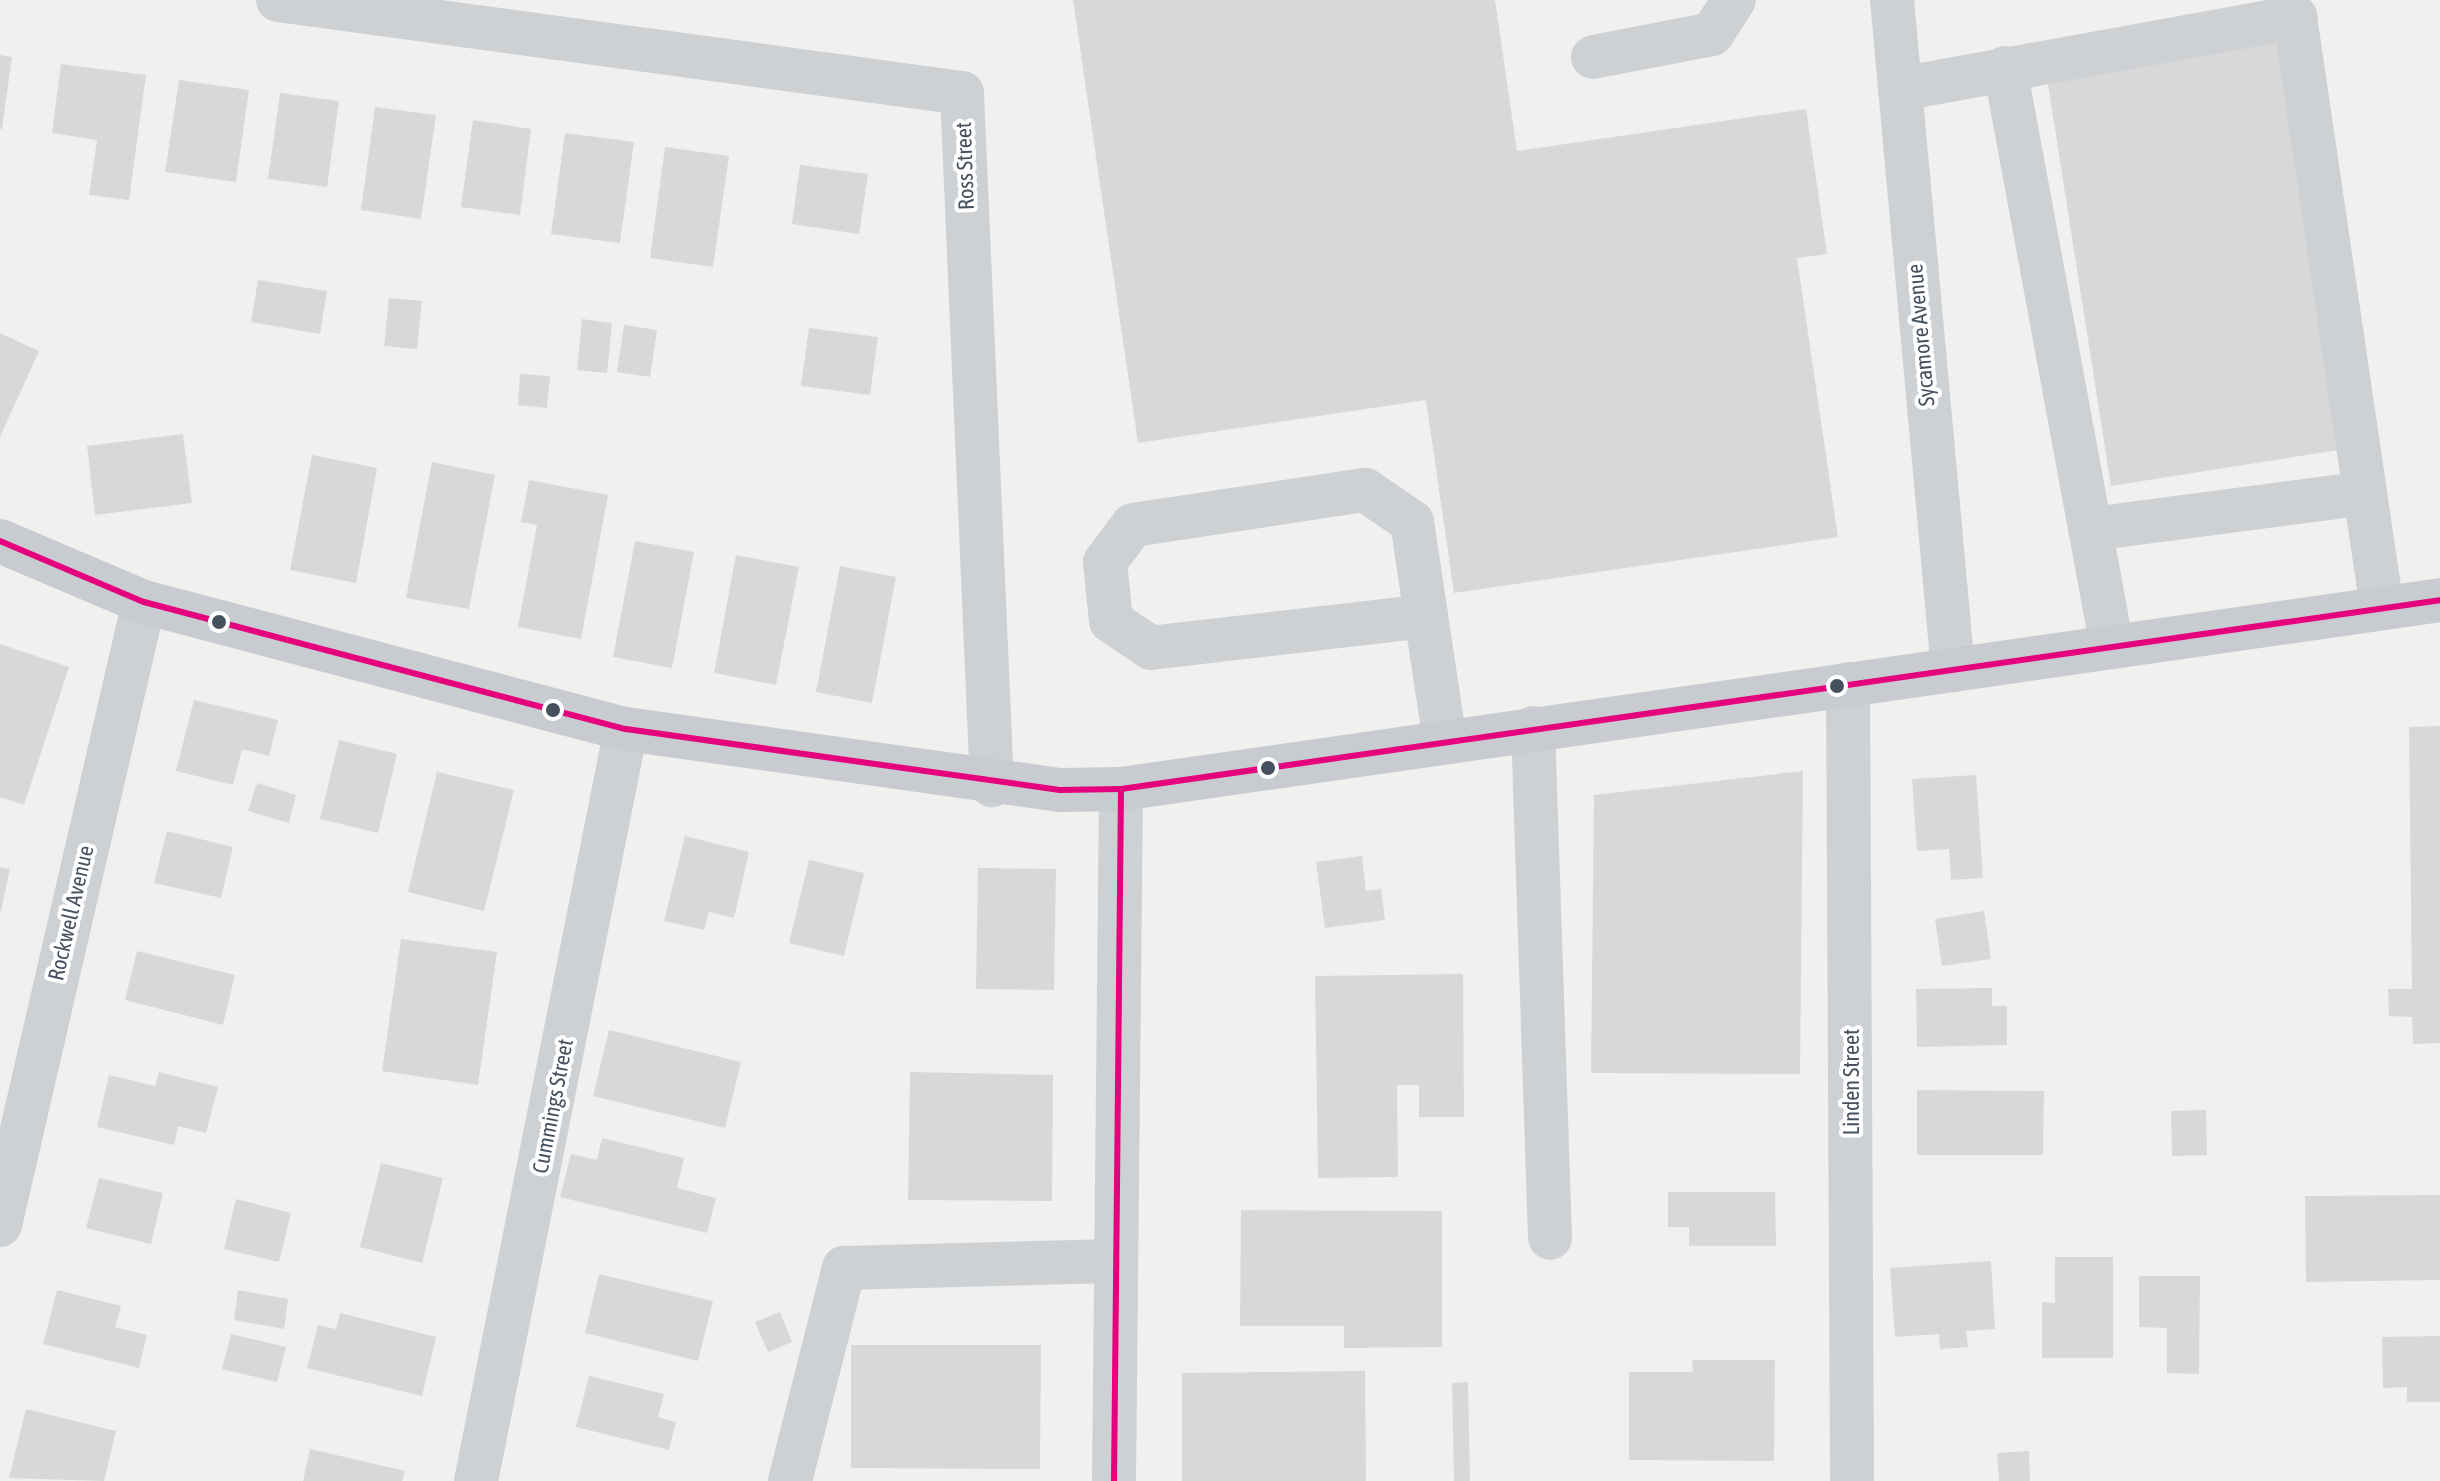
<!DOCTYPE html>
<style>
body{margin:0}
#map{position:relative;width:2440px;height:1481px;overflow:hidden;background:#f1f0ef;font-family:"Asap Condensed",sans-serif}
div>[style]{position:absolute}
.building>*{inset:0;background:#d8d8d9}
.minor>*{height:44px;margin:-22px;padding:0 22px;transform-origin:22px;border-radius:22px;background:#ced1d4}
.major>*{height:44px;margin:-22px;padding:0 22px;transform-origin:22px;border-radius:22px;background:#c8cbd0}
.bus-1>*{height:6px;margin:-3px;padding:0 3px;transform-origin:3px;border-radius:3px;background:#e5007d}
.dots>*{width:22px;height:22px;translate:-50% -50%;box-sizing:border-box;border:4px solid #fff;border-radius:50%}
span{translate:-50% -50%;white-space:nowrap;text-align:center;line-height:1.15;-webkit-text-stroke:8px #fff;paint-order:stroke}
.street-label{font-size:22px;color:#45515f}
</style>
<div id="map">
<div class="building">
<div style="clip-path:polygon(1073px 0,1495px 0,1517px 151px,1806px 109px,1827px 254px,1797px 258px,1838px 537px,1454px 593px,1426px 400px,1138px 443px)"></div>
<div style="clip-path:polygon(2279px 36px,2345px 449px,2111px 486px,2046px 72px)"></div>
<div style="clip-path:polygon(0 55px,12px 57px,2px 129px,0 129px)"></div>
<div style="clip-path:polygon(61px 64px,146px 75px,129px 200px,89px 195px,97px 140px,52px 133px)"></div>
<div style="clip-path:polygon(179px 80px,249px 90px,236px 182px,165px 172px)"></div>
<div style="clip-path:polygon(280px 93px,339px 101px,327px 187px,268px 179px)"></div>
<div style="clip-path:polygon(375px 107px,436px 115px,421px 219px,361px 210px)"></div>
<div style="clip-path:polygon(473px 120px,531px 129px,520px 215px,461px 207px)"></div>
<div style="clip-path:polygon(565px 133px,634px 142px,620px 243px,551px 234px)"></div>
<div style="clip-path:polygon(665px 147px,729px 156px,713px 267px,650px 258px)"></div>
<div style="clip-path:polygon(800px 165px,868px 174px,859px 234px,792px 224px)"></div>
<div style="clip-path:polygon(258px 280px,327px 291px,320px 334px,251px 322px)"></div>
<div style="clip-path:polygon(389px 298px,422px 301px,417px 349px,384px 346px)"></div>
<div style="clip-path:polygon(582px 319px,612px 323px,607px 373px,577px 370px)"></div>
<div style="clip-path:polygon(624px 325px,657px 330px,650px 377px,617px 372px)"></div>
<div style="clip-path:polygon(809px 328px,878px 337px,870px 395px,801px 386px)"></div>
<div style="clip-path:polygon(0 333px,39px 351px,0 437px)"></div>
<div style="clip-path:polygon(520px 374px,550px 376px,547px 408px,518px 405px)"></div>
<div style="clip-path:polygon(183px 434px,192px 503px,95px 515px,87px 446px)"></div>
<div style="clip-path:polygon(312px 455px,377px 468px,356px 583px,290px 570px)"></div>
<div style="clip-path:polygon(432px 462px,495px 475px,469px 609px,406px 598px)"></div>
<div style="clip-path:polygon(529px 480px,608px 495px,581px 639px,518px 627px,537px 525px,521px 522px)"></div>
<div style="clip-path:polygon(635px 541px,694px 552px,672px 668px,613px 657px)"></div>
<div style="clip-path:polygon(736px 555px,799px 567px,776px 685px,714px 673px)"></div>
<div style="clip-path:polygon(840px 566px,896px 577px,872px 703px,816px 692px)"></div>
<div style="clip-path:polygon(0 644px,69px 667px,24px 805px,0 797px)"></div>
<div style="clip-path:polygon(194px 700px,278px 720px,269px 756px,242px 749px,233px 785px,176px 771px)"></div>
<div style="clip-path:polygon(2440px 726px,2440px 1043px,2413px 1044px,2412px 1017px,2389px 1016px,2388px 989px,2412px 989px,2409px 727px)"></div>
<div style="clip-path:polygon(339px 740px,397px 754px,378px 833px,320px 819px)"></div>
<div style="clip-path:polygon(1803px 771px,1800px 1074px,1591px 1073px,1594px 795px)"></div>
<div style="clip-path:polygon(437px 772px,514px 790px,484px 911px,408px 892px)"></div>
<div style="clip-path:polygon(1976px 775px,1983px 878px,1951px 880px,1949px 849px,1917px 851px,1912px 779px)"></div>
<div style="clip-path:polygon(257px 783px,296px 795px,289px 823px,248px 811px)"></div>
<div style="clip-path:polygon(167px 831px,233px 847px,221px 898px,154px 883px)"></div>
<div style="clip-path:polygon(685px 836px,749px 852px,734px 918px,709px 912px,704px 930px,664px 921px)"></div>
<div style="clip-path:polygon(1362px 856px,1366px 891px,1381px 889px,1385px 920px,1325px 928px,1316px 862px)"></div>
<div style="clip-path:polygon(809px 860px,864px 873px,844px 956px,789px 943px)"></div>
<div style="clip-path:polygon(0 867px,10px 869px,1px 911px,0 911px)"></div>
<div style="clip-path:polygon(978px 868px,1056px 869px,1054px 990px,976px 989px)"></div>
<div style="clip-path:polygon(1984px 911px,1991px 959px,1942px 966px,1935px 919px)"></div>
<div style="clip-path:polygon(401px 939px,497px 952px,478px 1085px,382px 1071px)"></div>
<div style="clip-path:polygon(137px 951px,235px 975px,223px 1025px,125px 1000px)"></div>
<div style="clip-path:polygon(1463px 974px,1464px 1117px,1419px 1117px,1419px 1085px,1397px 1085px,1398px 1177px,1318px 1178px,1315px 976px)"></div>
<div style="clip-path:polygon(1992px 988px,1992px 1006px,2007px 1006px,2007px 1045px,1917px 1047px,1916px 989px)"></div>
<div style="clip-path:polygon(609px 1030px,741px 1062px,725px 1128px,593px 1096px)"></div>
<div style="clip-path:polygon(159px 1072px,218px 1087px,206px 1133px,178px 1126px,174px 1145px,97px 1127px,109px 1075px,155px 1086px)"></div>
<div style="clip-path:polygon(910px 1072px,1053px 1075px,1052px 1201px,908px 1200px)"></div>
<div style="clip-path:polygon(1917px 1090px,2044px 1091px,2043px 1155px,1917px 1155px)"></div>
<div style="clip-path:polygon(2206px 1110px,2207px 1155px,2172px 1156px,2171px 1111px)"></div>
<div style="clip-path:polygon(602px 1138px,684px 1158px,677px 1188px,716px 1198px,707px 1233px,560px 1197px,571px 1154px,597px 1160px)"></div>
<div style="clip-path:polygon(381px 1163px,443px 1178px,422px 1263px,360px 1247px)"></div>
<div style="clip-path:polygon(99px 1178px,163px 1193px,151px 1244px,86px 1228px)"></div>
<div style="clip-path:polygon(1668px 1192px,1775px 1192px,1776px 1246px,1689px 1246px,1689px 1227px,1668px 1227px)"></div>
<div style="clip-path:polygon(2440px 1195px,2440px 1280px,2306px 1282px,2305px 1196px)"></div>
<div style="clip-path:polygon(236px 1199px,291px 1213px,279px 1262px,224px 1249px)"></div>
<div style="clip-path:polygon(1241px 1210px,1442px 1211px,1442px 1347px,1344px 1348px,1344px 1326px,1240px 1326px)"></div>
<div style="clip-path:polygon(2055px 1257px,2113px 1257px,2113px 1358px,2042px 1358px,2042px 1302px,2055px 1303px)"></div>
<div style="clip-path:polygon(1991px 1261px,1995px 1329px,1966px 1331px,1968px 1347px,1940px 1349px,1939px 1334px,1895px 1337px,1890px 1268px)"></div>
<div style="clip-path:polygon(599px 1274px,713px 1301px,698px 1361px,585px 1333px)"></div>
<div style="clip-path:polygon(2139px 1276px,2200px 1276px,2199px 1374px,2167px 1373px,2167px 1328px,2139px 1327px)"></div>
<div style="clip-path:polygon(57px 1290px,121px 1306px,115px 1327px,147px 1335px,139px 1368px,43px 1344px)"></div>
<div style="clip-path:polygon(238px 1290px,288px 1299px,284px 1329px,234px 1320px)"></div>
<div style="clip-path:polygon(780px 1312px,792px 1342px,768px 1352px,755px 1322px)"></div>
<div style="clip-path:polygon(340px 1313px,436px 1337px,422px 1396px,307px 1368px,318px 1325px,336px 1329px)"></div>
<div style="clip-path:polygon(231px 1334px,286px 1347px,277px 1382px,222px 1369px)"></div>
<div style="clip-path:polygon(2440px 1336px,2440px 1402px,2407px 1402px,2407px 1387px,2383px 1388px,2382px 1337px)"></div>
<div style="clip-path:polygon(851px 1345px,1041px 1345px,1040px 1469px,851px 1468px)"></div>
<div style="clip-path:polygon(1692px 1360px,1775px 1360px,1774px 1461px,1629px 1460px,1629px 1372px,1693px 1372px)"></div>
<div style="clip-path:polygon(1365px 1371px,1366px 1481px,1182px 1481px,1182px 1373px)"></div>
<div style="clip-path:polygon(589px 1376px,664px 1394px,658px 1417px,676px 1422px,669px 1450px,576px 1427px)"></div>
<div style="clip-path:polygon(1468px 1382px,1470px 1481px,1454px 1481px,1452px 1383px)"></div>
<div style="clip-path:polygon(26px 1409px,116px 1431px,104px 1481px,9px 1478px)"></div>
<div style="clip-path:polygon(310px 1449px,405px 1471px,402px 1481px,303px 1481px)"></div>
<div style="clip-path:polygon(2029px 1451px,2030px 1481px,1999px 1481px,1997px 1453px)"></div>
</div>
<div class="minor">
<div style="left:278px;top:0;width:690px;rotate:7.74deg"></div>
<div style="left:962px;top:93px;width:693px;rotate:87.52deg"></div>
<div style="left:1892px;top:0;width:673px;rotate:84.8deg"></div>
<div style="left:1593px;top:57px;width:121px;rotate:-10.9deg"></div>
<div style="left:1712px;top:34px;width:40px;rotate:-57.1deg"></div>
<div style="left:2005px;top:68px;width:589px;rotate:79.53deg"></div>
<div style="left:1900px;top:89px;width:402px;rotate:-10.3deg"></div>
<div style="left:2295px;top:17px;width:597px;rotate:81.63deg"></div>
<div style="left:2092px;top:529px;width:275px;rotate:-7.5deg"></div>
<div style="left:1426px;top:616px;width:277px;rotate:173.4deg"></div>
<div style="left:1151px;top:648px;width:48px;rotate:-146deg"></div>
<div style="left:1111px;top:621px;width:59px;rotate:-95.8deg"></div>
<div style="left:1105px;top:562px;width:46px;rotate:-52.9deg"></div>
<div style="left:1133px;top:525px;width:235px;rotate:-8.6deg"></div>
<div style="left:1365px;top:490px;width:57px;rotate:34.2deg"></div>
<div style="left:1412px;top:522px;width:95px;rotate:81.5deg"></div>
<div style="left:1426px;top:616px;width:126px;rotate:81.4deg"></div>
<div style="left:1848px;top:684px;width:797px;rotate:89.71deg"></div>
<div style="left:1533px;top:728px;width:510px;rotate:88.09deg"></div>
<div style="left:0;top:1225px;width:639px;rotate:-76.99deg"></div>
<div style="left:476px;top:1481px;width:767px;rotate:-78.72deg"></div>
<div style="left:790px;top:1481px;width:220px;rotate:-75.8deg"></div>
<div style="left:844px;top:1268px;width:270px;rotate:-1.5deg"></div>
<div style="left:1114px;top:1481px;width:692px;rotate:-89.42deg"></div>
</div>
<div class="major">
<div style="left:0;top:541px;width:156px;rotate:23deg"></div>
<div style="left:144px;top:602px;width:498px;rotate:14.8deg"></div>
<div style="left:626px;top:729px;width:438px;rotate:8deg"></div>
<div style="left:1060px;top:790px;width:61px;rotate:-0.9deg"></div>
<div style="left:1121px;top:789px;width:1332px;rotate:-8.15deg"></div>
</div>
<div class="bus-1">
<div style="left:0;top:541px;width:156px;rotate:23deg"></div>
<div style="left:144px;top:602px;width:498px;rotate:14.8deg"></div>
<div style="left:626px;top:729px;width:438px;rotate:8deg"></div>
<div style="left:1060px;top:790px;width:61px;rotate:-0.9deg"></div>
<div style="left:1121px;top:789px;width:1332px;rotate:-8.15deg"></div>
<div style="left:1114px;top:1481px;width:692px;rotate:-89.42deg"></div>
</div>
<div class="dots">
<div style="left:219px;top:622px;background:#45515f"></div>
<div style="left:1837px;top:686px;background:#45515f"></div>
<div style="left:553px;top:710px;background:#45515f"></div>
<div style="left:1268px;top:768px;background:#45515f"></div>
</div>
<div class="street-label">
<span style="left:965px;top:166px;rotate:-92deg">Ross Street</span>
<span style="left:1921px;top:335px;rotate:-95deg">Sycamore Avenue</span>
<span style="left:71px;top:913px;rotate:-77deg">Rockwell Avenue</span>
<span style="left:1852px;top:1082px;rotate:-90deg">Linden Street</span>
<span style="left:553px;top:1106px;rotate:-79deg">Cummings Street</span>
</div>
</div>
